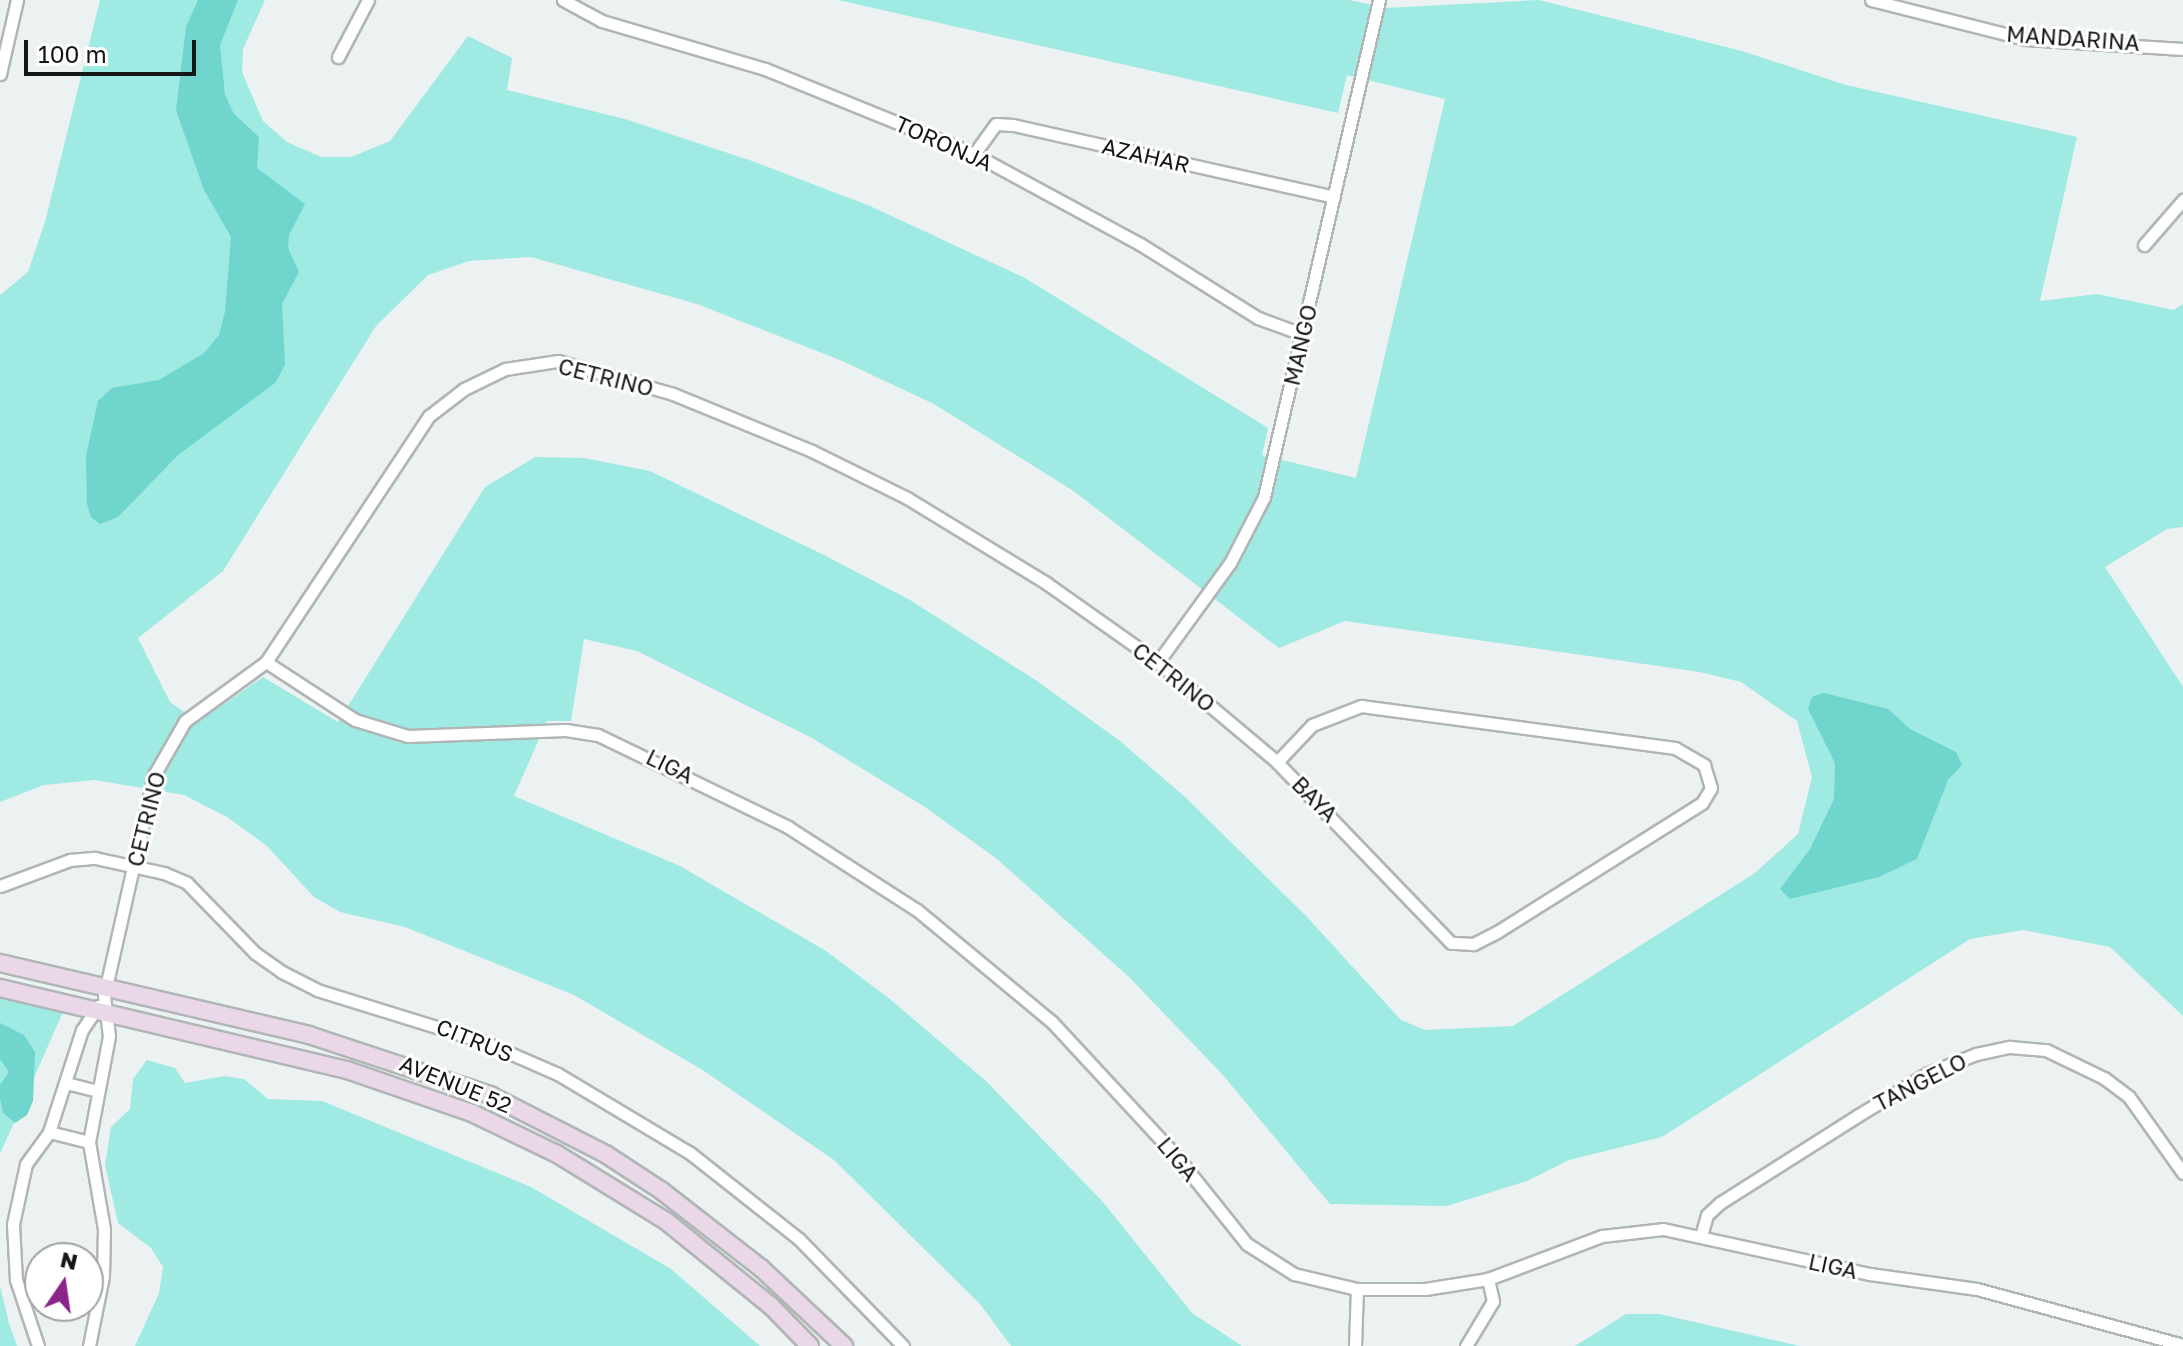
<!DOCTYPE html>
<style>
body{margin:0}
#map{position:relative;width:2183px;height:1346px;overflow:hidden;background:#ecf1f1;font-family:"Golos Text",sans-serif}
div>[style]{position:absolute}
.green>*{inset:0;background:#9feae3}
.water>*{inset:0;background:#6fd5cd}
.roads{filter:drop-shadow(2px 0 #b0b6b5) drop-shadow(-2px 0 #b0b6b5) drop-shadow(0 2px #b0b6b5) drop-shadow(0 -2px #b0b6b5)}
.street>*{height:11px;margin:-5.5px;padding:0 5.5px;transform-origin:5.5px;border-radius:5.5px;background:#fff}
.secondary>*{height:16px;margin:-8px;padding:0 8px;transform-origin:8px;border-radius:8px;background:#ead8e8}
span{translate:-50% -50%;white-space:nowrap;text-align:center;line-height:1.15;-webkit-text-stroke:6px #fff;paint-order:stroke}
.street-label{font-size:22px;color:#151716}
.north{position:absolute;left:24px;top:1242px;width:80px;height:80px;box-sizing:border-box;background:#fff;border:2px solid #a1a2a2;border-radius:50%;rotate:13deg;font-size:22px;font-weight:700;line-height:32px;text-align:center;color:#151716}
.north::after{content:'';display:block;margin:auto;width:28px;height:36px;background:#8d2489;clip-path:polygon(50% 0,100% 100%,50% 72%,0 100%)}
.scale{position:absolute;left:24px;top:40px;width:172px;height:36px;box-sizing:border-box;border:4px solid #151716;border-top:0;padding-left:10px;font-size:24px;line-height:28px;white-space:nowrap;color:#151716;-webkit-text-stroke:6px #fff;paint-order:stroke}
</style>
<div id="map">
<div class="green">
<div style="clip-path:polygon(evenodd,100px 0,265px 0,243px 49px,242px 72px,263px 121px,287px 142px,321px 157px,351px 157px,390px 141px,468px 36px,512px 58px,507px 90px,625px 119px,752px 161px,870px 206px,1025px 278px,1268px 428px,1262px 455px,1356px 478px,1445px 99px,1347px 75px,1338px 113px,838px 0,1349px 0,1385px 8px,1539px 0,1742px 51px,1846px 85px,2077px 137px,2040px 301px,2097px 294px,2174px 310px,2183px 304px,2183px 527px,2167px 529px,2105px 567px,2183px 687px,2183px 1016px,2110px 947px,2023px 930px,1970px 939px,1662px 1137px,1569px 1160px,1527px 1181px,1447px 1206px,1330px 1204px,1222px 1074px,1129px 977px,997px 859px,925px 807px,812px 738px,637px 651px,584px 639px,571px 721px,547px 721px,514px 796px,680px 866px,826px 951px,891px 1000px,987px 1082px,1103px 1202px,1192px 1313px,1242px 1346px,1011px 1346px,980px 1304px,834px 1160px,701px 1069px,574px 995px,405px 927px,340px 912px,314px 897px,267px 846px,227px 817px,184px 795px,95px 780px,44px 785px,0 802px,0 295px,28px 272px,45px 222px,100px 0,531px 257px,697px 304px,840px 360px,934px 404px,1072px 490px,1279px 648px,1345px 621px,1700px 672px,1741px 682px,1797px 721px,1812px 777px,1798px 834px,1755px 873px,1513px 1026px,1425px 1030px,1401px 1020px,1308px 918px,1186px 798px,1120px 741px,1037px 681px,910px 600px,822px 554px,650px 471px,584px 458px,535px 457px,485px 487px,338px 722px,263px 677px,198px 722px,170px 702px,138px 638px,223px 571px,376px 326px,428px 275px,469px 261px,531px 257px)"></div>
<div style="clip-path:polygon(0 998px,63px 1012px,0 1154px)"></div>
<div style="clip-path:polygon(147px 1060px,175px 1068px,185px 1083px,224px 1076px,244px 1079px,268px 1099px,322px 1101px,531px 1187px,671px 1269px,760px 1346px,135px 1346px,159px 1293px,163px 1267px,151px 1248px,118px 1223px,105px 1165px,111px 1127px,130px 1109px,133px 1079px)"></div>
<div style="clip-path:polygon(0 1286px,9px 1323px,17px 1346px,0 1346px)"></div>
<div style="clip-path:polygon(1626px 1314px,1659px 1314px,1800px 1346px,1575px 1346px)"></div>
</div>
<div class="water">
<div style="clip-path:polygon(198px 0,238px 0,220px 45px,225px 95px,234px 114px,259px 137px,257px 168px,305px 204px,289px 235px,288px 248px,299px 272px,282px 304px,285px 365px,275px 383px,178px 455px,118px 517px,100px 524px,91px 517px,87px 504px,86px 456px,98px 401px,112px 388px,159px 380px,204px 353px,219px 335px,225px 312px,231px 237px,204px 190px,176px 110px,186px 27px)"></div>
<div style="clip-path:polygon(1824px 693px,1888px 709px,1910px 729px,1956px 752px,1962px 765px,1948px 780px,1917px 859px,1879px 877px,1790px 899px,1780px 889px,1810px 849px,1834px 799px,1835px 763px,1808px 709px,1812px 697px)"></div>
<div style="clip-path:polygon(0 1023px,24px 1035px,35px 1052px,33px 1101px,27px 1115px,15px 1123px,3px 1113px,0 1099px,0 1085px,9px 1072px,0 1059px)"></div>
</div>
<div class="roads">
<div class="street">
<div style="left:563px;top:0;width:44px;rotate:28.3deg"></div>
<div style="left:602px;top:21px;width:170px;rotate:16.4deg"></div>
<div style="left:765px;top:69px;width:226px;rotate:22.1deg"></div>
<div style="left:974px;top:154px;width:189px;rotate:28.5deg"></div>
<div style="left:1140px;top:244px;width:139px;rotate:32.1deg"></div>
<div style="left:1258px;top:318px;width:47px;rotate:20deg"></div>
<div style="left:1871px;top:0;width:159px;rotate:14.2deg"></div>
<div style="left:2025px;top:39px;width:158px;rotate:3.6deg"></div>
<div style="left:338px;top:57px;width:64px;rotate:-62.2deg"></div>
<div style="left:0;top:74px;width:76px;rotate:-77.1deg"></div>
<div style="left:974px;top:154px;width:37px;rotate:-54deg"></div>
<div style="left:996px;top:124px;width:17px;rotate:3deg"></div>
<div style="left:1013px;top:125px;width:329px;rotate:12.6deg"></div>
<div style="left:2144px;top:245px;width:60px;rotate:-49.1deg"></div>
<div style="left:266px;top:662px;width:106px;rotate:33.1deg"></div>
<div style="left:355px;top:720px;width:55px;rotate:16.8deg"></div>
<div style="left:408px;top:736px;width:158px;rotate:-2.2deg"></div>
<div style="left:566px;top:730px;width:32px;rotate:9deg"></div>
<div style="left:598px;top:735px;width:211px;rotate:25.8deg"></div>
<div style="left:788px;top:827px;width:153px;rotate:32.8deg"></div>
<div style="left:917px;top:910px;width:175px;rotate:39.7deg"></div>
<div style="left:1052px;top:1022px;width:185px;rotate:47.2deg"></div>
<div style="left:1178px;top:1158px;width:110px;rotate:51.3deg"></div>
<div style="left:1247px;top:1244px;width:56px;rotate:32.6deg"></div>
<div style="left:1294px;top:1274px;width:65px;rotate:13.4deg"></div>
<div style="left:1357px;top:1289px;width:68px"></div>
<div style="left:1425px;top:1289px;width:64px;rotate:-9deg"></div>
<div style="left:1488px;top:1279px;width:122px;rotate:-20.7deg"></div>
<div style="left:1602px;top:1236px;width:61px;rotate:-6.5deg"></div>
<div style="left:1663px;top:1229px;width:212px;rotate:12.3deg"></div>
<div style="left:1870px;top:1274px;width:108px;rotate:8deg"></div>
<div style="left:1977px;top:1289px;width:213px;rotate:15.2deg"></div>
<div style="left:1158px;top:662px;width:122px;rotate:-54deg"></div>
<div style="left:1230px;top:563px;width:74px;rotate:-62.7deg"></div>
<div style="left:1264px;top:497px;width:510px;rotate:-76.97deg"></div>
<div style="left:1361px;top:706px;width:317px;rotate:7.6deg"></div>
<div style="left:1675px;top:748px;width:34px;rotate:30deg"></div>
<div style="left:1704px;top:765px;width:24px;rotate:73deg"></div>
<div style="left:1711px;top:788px;width:17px;rotate:121deg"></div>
<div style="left:1702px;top:803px;width:242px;rotate:147.8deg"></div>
<div style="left:1497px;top:932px;width:27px;rotate:153deg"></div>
<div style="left:1473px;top:944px;width:22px;rotate:-177deg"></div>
<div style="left:1451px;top:943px;width:251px;rotate:-133.9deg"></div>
<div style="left:1277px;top:762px;width:51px;rotate:-46.6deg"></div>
<div style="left:1312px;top:725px;width:53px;rotate:-21.2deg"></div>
<div style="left:0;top:886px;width:75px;rotate:-20.4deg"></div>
<div style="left:70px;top:860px;width:25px;rotate:-5deg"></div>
<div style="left:95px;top:858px;width:71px;rotate:12.3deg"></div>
<div style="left:164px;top:873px;width:25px;rotate:23deg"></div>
<div style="left:187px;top:883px;width:98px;rotate:45.8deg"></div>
<div style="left:255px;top:953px;width:33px;rotate:35deg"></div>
<div style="left:282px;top:972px;width:39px;rotate:27deg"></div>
<div style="left:317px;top:990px;width:173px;rotate:17.2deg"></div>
<div style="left:482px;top:1041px;width:83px;rotate:23.5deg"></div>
<div style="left:558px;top:1074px;width:154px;rotate:30.9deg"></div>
<div style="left:690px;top:1153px;width:139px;rotate:38.3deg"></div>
<div style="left:799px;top:1239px;width:149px;rotate:45.8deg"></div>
<div style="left:66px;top:1083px;width:33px;rotate:14deg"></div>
<div style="left:49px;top:1132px;width:41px;rotate:14deg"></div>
<div style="left:1701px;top:1236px;width:22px;rotate:-74deg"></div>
<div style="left:1707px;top:1215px;width:18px;rotate:-43deg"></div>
<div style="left:1720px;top:1203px;width:162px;rotate:-32.4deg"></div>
<div style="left:1857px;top:1116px;width:83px;rotate:-31.2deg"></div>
<div style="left:1928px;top:1073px;width:52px;rotate:-21.6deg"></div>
<div style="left:1976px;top:1054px;width:35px;rotate:-12deg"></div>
<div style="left:2010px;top:1047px;width:36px;rotate:5deg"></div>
<div style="left:2046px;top:1050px;width:64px;rotate:25.8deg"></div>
<div style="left:2104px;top:1078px;width:31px;rotate:37deg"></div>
<div style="left:2129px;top:1097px;width:93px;rotate:54.6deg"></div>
<div style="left:38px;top:1346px;width:70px;rotate:-108.4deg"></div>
<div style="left:16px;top:1280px;width:56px;rotate:-93.1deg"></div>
<div style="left:13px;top:1224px;width:61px;rotate:-77.8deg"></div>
<div style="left:26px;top:1164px;width:39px;rotate:-54deg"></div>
<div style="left:49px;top:1132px;width:107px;rotate:-72.1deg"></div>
<div style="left:82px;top:1030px;width:29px;rotate:-56deg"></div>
<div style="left:89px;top:1346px;width:71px;rotate:-78.7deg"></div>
<div style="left:103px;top:1276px;width:47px;rotate:-88.8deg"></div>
<div style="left:104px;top:1229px;width:88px;rotate:-99.8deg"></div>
<div style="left:89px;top:1142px;width:108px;rotate:-79.3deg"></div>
<div style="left:109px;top:1036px;width:40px;rotate:-97.1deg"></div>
<div style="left:104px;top:996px;width:227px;rotate:-77.3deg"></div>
<div style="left:154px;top:775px;width:62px;rotate:-60.1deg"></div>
<div style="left:185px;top:721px;width:100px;rotate:-36.1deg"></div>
<div style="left:266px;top:662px;width:295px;rotate:-56.5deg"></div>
<div style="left:429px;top:416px;width:44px;rotate:-37.6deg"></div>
<div style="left:464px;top:389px;width:46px;rotate:-26deg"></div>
<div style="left:505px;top:369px;width:54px;rotate:-8.6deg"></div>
<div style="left:558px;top:361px;width:120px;rotate:16deg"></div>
<div style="left:673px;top:394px;width:150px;rotate:22.3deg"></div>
<div style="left:812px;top:451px;width:106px;rotate:26.3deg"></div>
<div style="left:907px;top:498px;width:163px;rotate:31.4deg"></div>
<div style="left:1046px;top:583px;width:137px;rotate:35.2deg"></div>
<div style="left:1158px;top:662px;width:155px;rotate:40deg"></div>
<div style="left:1355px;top:1346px;width:57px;rotate:-88deg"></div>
<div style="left:1466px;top:1346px;width:52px;rotate:-59deg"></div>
<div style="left:1493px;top:1301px;width:23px;rotate:-103deg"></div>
</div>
<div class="secondary">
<div style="left:0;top:963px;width:317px;rotate:13.1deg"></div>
<div style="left:309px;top:1035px;width:191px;rotate:18.3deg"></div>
<div style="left:490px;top:1095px;width:131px;rotate:27.1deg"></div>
<div style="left:607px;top:1155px;width:66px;rotate:33.2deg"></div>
<div style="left:662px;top:1191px;width:125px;rotate:37.9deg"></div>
<div style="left:761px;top:1268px;width:114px;rotate:43.2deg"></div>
<div style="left:0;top:988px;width:357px;rotate:13.3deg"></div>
<div style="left:347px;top:1070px;width:132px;rotate:19deg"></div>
<div style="left:472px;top:1113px;width:94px;rotate:25.8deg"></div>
<div style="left:557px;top:1154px;width:128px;rotate:31.6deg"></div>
<div style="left:666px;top:1221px;width:135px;rotate:39deg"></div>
<div style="left:771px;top:1306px;width:56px;rotate:45.7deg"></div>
</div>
</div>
<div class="street-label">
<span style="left:2073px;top:38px;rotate:4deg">MANDARINA</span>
<span style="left:944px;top:143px;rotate:24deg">TORONJA</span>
<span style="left:1146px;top:155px;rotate:13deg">AZAHAR</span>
<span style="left:1300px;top:345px;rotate:-77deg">MANGO</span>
<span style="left:606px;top:377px;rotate:14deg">CETRINO</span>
<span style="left:1174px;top:677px;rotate:38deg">CETRINO</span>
<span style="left:670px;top:766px;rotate:26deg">LIGA</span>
<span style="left:1315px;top:799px;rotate:45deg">BAYA</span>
<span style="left:146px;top:819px;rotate:-76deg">CETRINO</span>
<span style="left:475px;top:1040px;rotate:22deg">CITRUS</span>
<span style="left:1920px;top:1082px;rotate:-27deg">TANGELO</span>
<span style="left:456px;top:1084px;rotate:22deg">AVENUE 52</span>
<span style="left:1178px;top:1159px;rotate:50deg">LIGA</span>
<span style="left:1833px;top:1266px;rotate:12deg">LIGA</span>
</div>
<div class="north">N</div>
<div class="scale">100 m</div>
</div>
